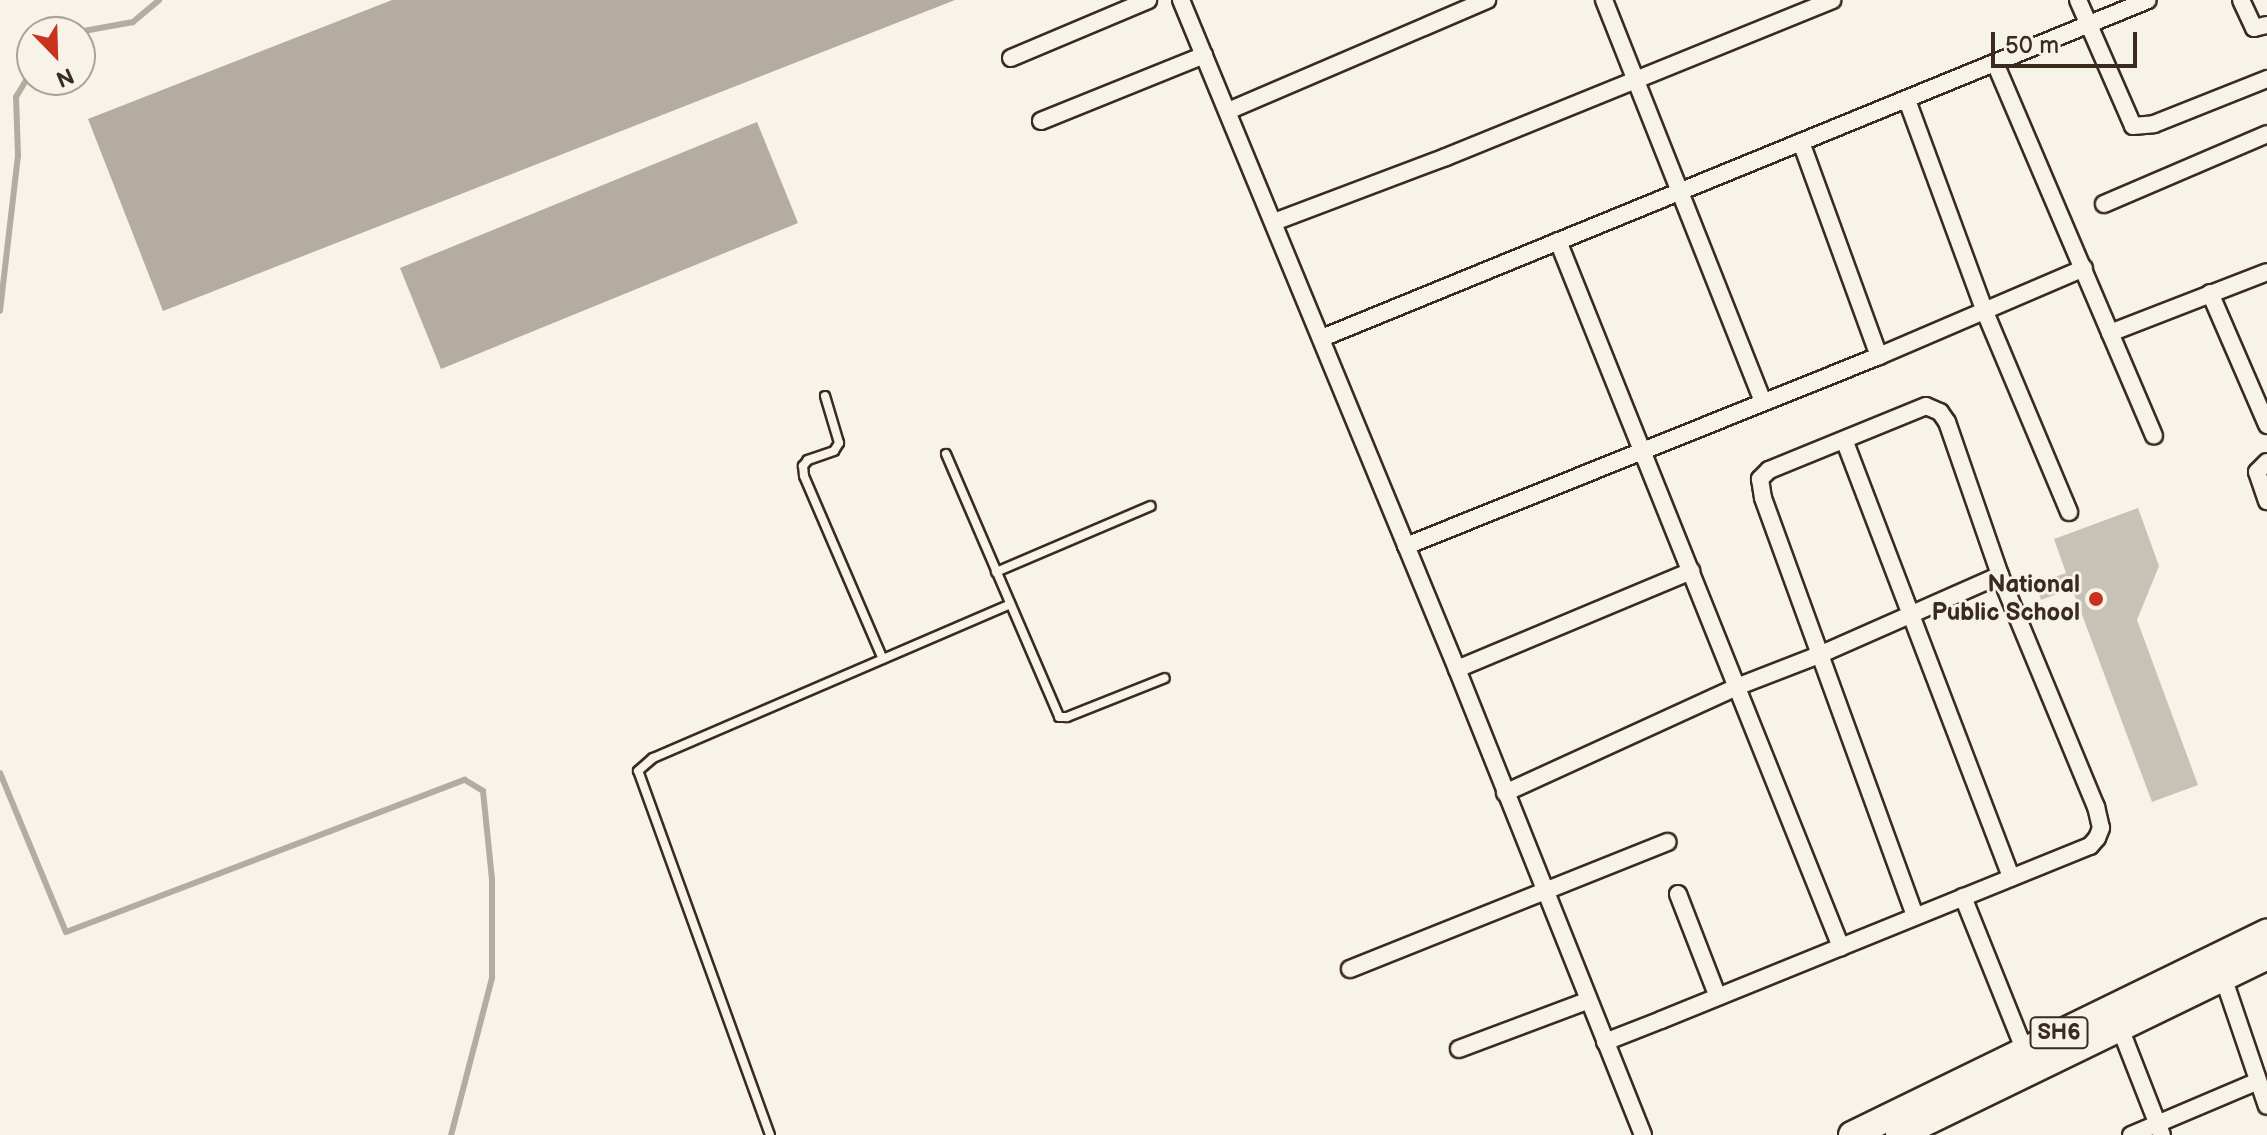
<!DOCTYPE html>
<style>
body{margin:0}
#map{position:relative;width:2267px;height:1135px;overflow:hidden;background:#f7f3e8;font-family:"Balsamiq Sans",sans-serif}
div>[style]{position:absolute}
.water>*{inset:0;background:#b4aca0}
.stream>*{height:6px;margin:-3px;padding:0 3px;transform-origin:3px;border-radius:3px;background:#b4aca0}
.building>*{inset:0;background:#c8c1b6}
.roads{filter:drop-shadow(2px 0 #3b2a1e) drop-shadow(-2px 0 #3b2a1e) drop-shadow(0 2px #3b2a1e) drop-shadow(0 -2px #3b2a1e)}
.service>*{height:8px;margin:-4px;padding:0 4px;transform-origin:4px;border-radius:4px;background:#f7f3e8}
.minor>*{height:16px;margin:-8px;padding:0 8px;transform-origin:8px;border-radius:8px;background:#f7f3e8}
.primary>*{height:26px;margin:-13px;padding:0 13px;transform-origin:13px;border-radius:13px;background:#f7f3e8}
.dots>*{width:22px;height:22px;translate:-50% -50%;box-sizing:border-box;border:4px solid #f7f3e8;border-radius:50%}
span{translate:-50% -50%;white-space:nowrap;text-align:center;line-height:1.15;-webkit-text-stroke:6px #f7f3e8;paint-order:stroke}
.shield-label span{padding:2px 6px;background:#f7f3e8;border:2px solid;border-radius:6px;-webkit-text-stroke-width:0}
.shield-label{font-size:22px;color:#3b2a1e;font-weight:700}
.poi-label{font-size:24px;color:#3b2a1e;font-weight:700}
.right{translate:-100% -50%;text-align:right}
.north{position:absolute;left:16px;top:16px;width:80px;height:80px;box-sizing:border-box;background:#f7f3e8;border:2px solid #aca397;border-radius:50%;rotate:157deg;font-size:22px;font-weight:700;line-height:32px;text-align:center;color:#3b2a1e}
.north::after{content:'';display:block;margin:auto;width:28px;height:36px;background:#c8321e;clip-path:polygon(50% 0,100% 100%,50% 72%,0 100%)}
.scale{position:absolute;left:1991px;top:32px;width:146px;height:36px;box-sizing:border-box;border:4px solid #3b2a1e;border-top:0;padding-left:10px;font-size:24px;line-height:28px;white-space:nowrap;color:#3b2a1e;-webkit-text-stroke:6px #f7f3e8;paint-order:stroke}
</style>
<div id="map">
<div class="water">
<div style="clip-path:polygon(392px 0,955px 0,163px 311px,88px 119px)"></div>
<div style="clip-path:polygon(757px 122px,798px 223px,441px 369px,400px 268px)"></div>
</div>
<div class="stream">
<div style="left:78px;top:32px;width:56px;rotate:-10.3deg"></div>
<div style="left:133px;top:22px;width:34px;rotate:-40deg"></div>
<div style="left:0;top:311px;width:156px;rotate:-83.4deg"></div>
<div style="left:18px;top:156px;width:59px;rotate:-91.9deg"></div>
<div style="left:16px;top:97px;width:31px;rotate:-59deg"></div>
<div style="left:0;top:773px;width:172px;rotate:67.5deg"></div>
<div style="left:66px;top:932px;width:427px;rotate:-20.9deg"></div>
<div style="left:465px;top:780px;width:21px;rotate:31deg"></div>
<div style="left:483px;top:791px;width:88px;rotate:84.2deg"></div>
<div style="left:492px;top:879px;width:99px;rotate:90deg"></div>
<div style="left:492px;top:978px;width:162px;rotate:104.6deg"></div>
</div>
<div class="building">
<div style="clip-path:polygon(2138px 508px,2159px 566px,2137px 620px,2198px 785px,2152px 802px,2072px 588px,2041px 600px,2036px 584px,2066px 573px,2054px 539px)"></div>
</div>
<div class="roads">
<div class="service">
<div style="left:825px;top:396px;width:49px;rotate:73.4deg"></div>
<div style="left:839px;top:443px;width:9px;rotate:122deg"></div>
<div style="left:834px;top:451px;width:28px;rotate:161deg"></div>
<div style="left:808px;top:460px;width:8px;rotate:130deg"></div>
<div style="left:803px;top:466px;width:10px;rotate:84deg"></div>
<div style="left:804px;top:476px;width:199px;rotate:66.7deg"></div>
<div style="left:946px;top:454px;width:286px;rotate:66.7deg"></div>
<div style="left:1059px;top:717px;width:8px"></div>
<div style="left:1067px;top:717px;width:105px;rotate:-21.7deg"></div>
<div style="left:996px;top:572px;width:168px;rotate:-23.1deg"></div>
<div style="left:770px;top:1135px;width:387px;rotate:-109.9deg"></div>
<div style="left:638px;top:771px;width:20px;rotate:-41deg"></div>
<div style="left:653px;top:758px;width:389px;rotate:-23.3deg"></div>
</div>
<div class="minor">
<div style="left:1181px;top:0;width:724px;rotate:67.58deg"></div>
<div style="left:1457px;top:669px;width:502px;rotate:68.24deg"></div>
<div style="left:1604px;top:0;width:432px;rotate:68.4deg"></div>
<div style="left:2078px;top:0;width:137px;rotate:66.4deg"></div>
<div style="left:2133px;top:126px;width:21px;rotate:-5deg"></div>
<div style="left:2154px;top:124px;width:122px;rotate:-21.7deg"></div>
<div style="left:2241px;top:0;width:31px;rotate:65deg"></div>
<div style="left:2254px;top:28px;width:13px;rotate:-13deg"></div>
<div style="left:1011px;top:58px;width:149px;rotate:-22.9deg"></div>
<div style="left:1995px;top:63px;width:405px;rotate:66.9deg"></div>
<div style="left:1907px;top:100px;width:226px;rotate:69.8deg"></div>
<div style="left:1985px;top:312px;width:217px;rotate:67.2deg"></div>
<div style="left:1228px;top:111px;width:282px;rotate:-23.2deg"></div>
<div style="left:1041px;top:121px;width:176px;rotate:-22deg"></div>
<div style="left:1801px;top:142px;width:228px;rotate:70deg"></div>
<div style="left:2104px;top:204px;width:177px;rotate:-23.2deg"></div>
<div style="left:1274px;top:222px;width:184px;rotate:-20.7deg"></div>
<div style="left:1446px;top:157px;width:417px;rotate:-22.1deg"></div>
<div style="left:1558px;top:241px;width:761px;rotate:68.16deg"></div>
<div style="left:2210px;top:293px;width:144px;rotate:66.6deg"></div>
<div style="left:2110px;top:333px;width:168px;rotate:-21.2deg"></div>
<div style="left:1322px;top:338px;width:892px;rotate:-22.25deg"></div>
<div style="left:1845px;top:442px;width:466px;rotate:69.1deg"></div>
<div style="left:2267px;top:462px;width:14px;rotate:135deg"></div>
<div style="left:2257px;top:472px;width:31px;rotate:71deg"></div>
<div style="left:1406px;top:546px;width:510px;rotate:-21.88deg"></div>
<div style="left:1879px;top:356px;width:223px;rotate:-23.2deg"></div>
<div style="left:1457px;top:669px;width:254px;rotate:-22.7deg"></div>
<div style="left:1505px;top:793px;width:257px;rotate:-24.6deg"></div>
<div style="left:1739px;top:686px;width:86px;rotate:-21.2deg"></div>
<div style="left:1819px;top:655px;width:198px;rotate:-23.8deg"></div>
<div style="left:1678px;top:894px;width:110px;rotate:68.8deg"></div>
<div style="left:1963px;top:897px;width:164px;rotate:68.1deg"></div>
<div style="left:1350px;top:969px;width:342px;rotate:-21.8deg"></div>
<div style="left:2223px;top:977px;width:136px;rotate:71.2deg"></div>
<div style="left:2120px;top:1028px;width:115px;rotate:68.6deg"></div>
<div style="left:1605px;top:1042px;width:60px;rotate:-21.4deg"></div>
<div style="left:1661px;top:1020px;width:463px;rotate:-22.1deg"></div>
<div style="left:2090px;top:846px;width:11px;rotate:-49deg"></div>
<div style="left:2097px;top:838px;width:11px;rotate:-68deg"></div>
<div style="left:2101px;top:828px;width:22px;rotate:-103deg"></div>
<div style="left:2096px;top:807px;width:251px;rotate:-112.5deg"></div>
<div style="left:2000px;top:575px;width:162px;rotate:-109.1deg"></div>
<div style="left:1947px;top:422px;width:12px;rotate:-125deg"></div>
<div style="left:1940px;top:412px;width:15px;rotate:-157deg"></div>
<div style="left:1926px;top:406px;width:170px;rotate:157.8deg"></div>
<div style="left:1769px;top:470px;width:13px;rotate:135deg"></div>
<div style="left:1760px;top:479px;width:19px;rotate:81deg"></div>
<div style="left:1763px;top:498px;width:445px;rotate:70deg"></div>
<div style="left:1459px;top:1049px;width:137px;rotate:-20.6deg"></div>
<div style="left:2131px;top:1135px;width:138px;rotate:-23deg"></div>
</div>
<div class="primary">
<div style="left:1852px;top:1135px;width:462px;rotate:-26deg"></div>
<div style="left:1899px;top:1135px;width:409px;rotate:-25.9deg"></div>
</div>
</div>
<div class="dots">
<div style="left:2096px;top:599px;background:#c8321e"></div>
</div>
<div class="shield-label">
<span style="left:2059px;top:1033px">SH6</span>
</div>
<div class="poi-label">
<span class="right" style="left:2080px;top:599px">National<br>Public School</span>
</div>
<div class="north">N</div>
<div class="scale">50 m</div>
</div>
